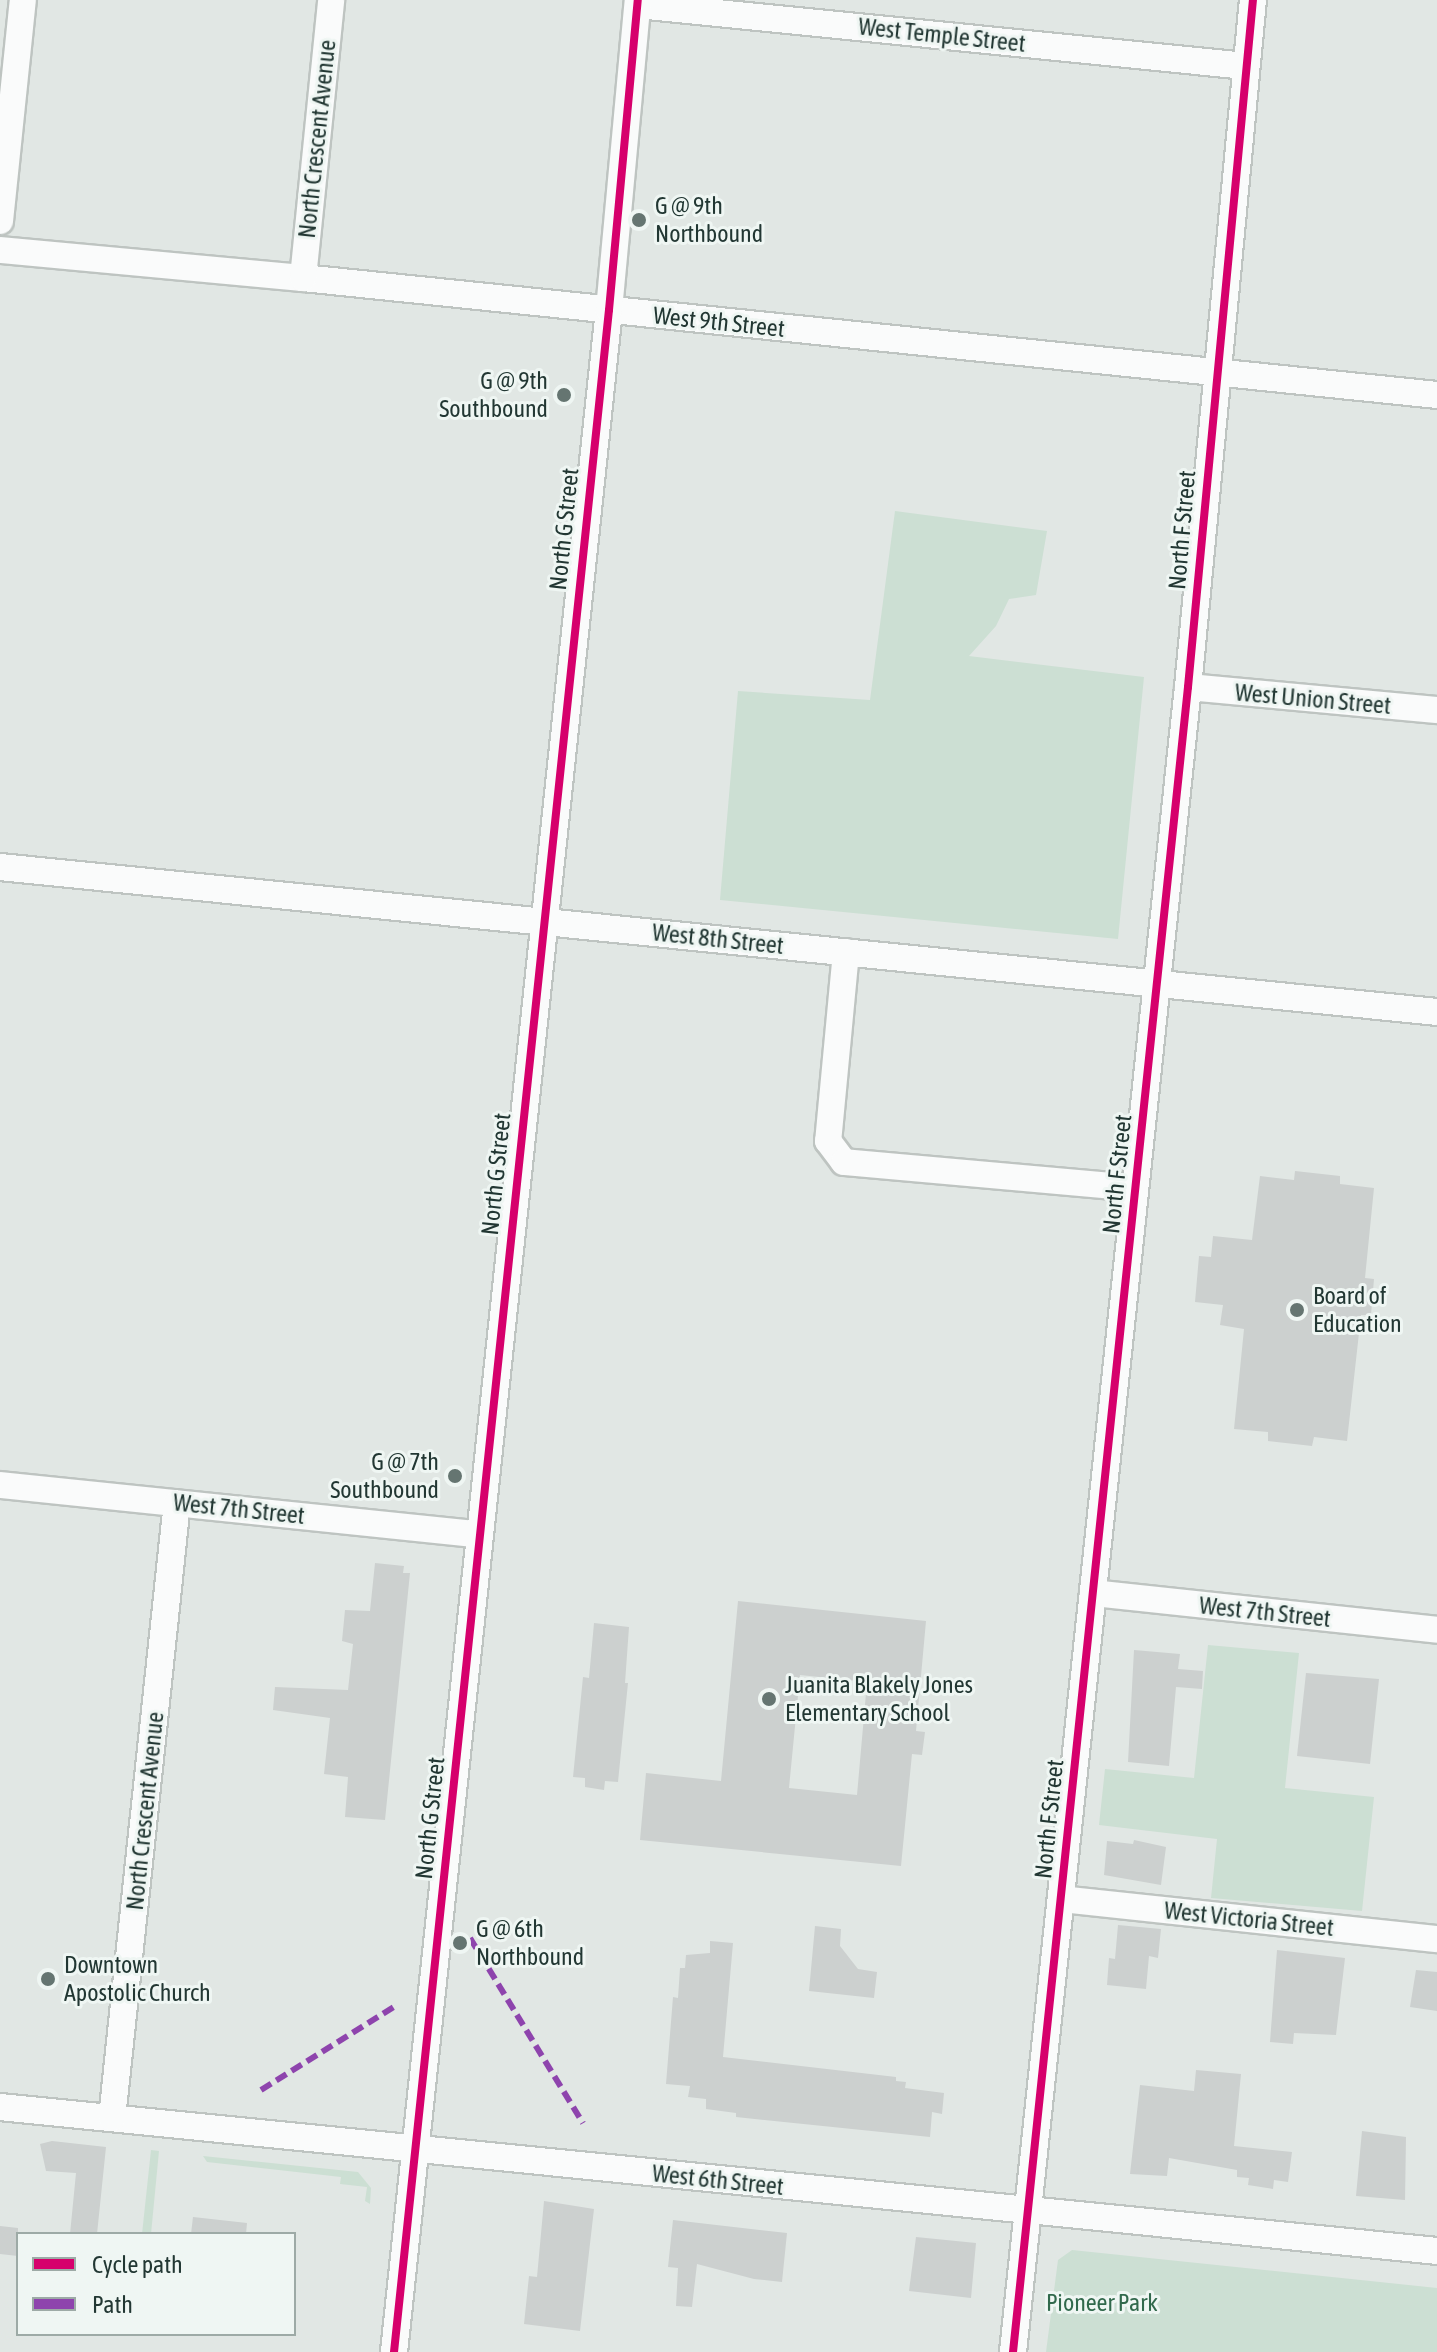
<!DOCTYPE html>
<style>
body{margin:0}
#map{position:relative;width:1437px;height:2352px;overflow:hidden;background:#e1e7e4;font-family:"Asap Condensed",sans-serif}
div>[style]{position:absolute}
.green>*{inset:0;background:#ccdfd3}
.building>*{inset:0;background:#ccd0cf}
.roads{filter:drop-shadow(2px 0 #bec4c1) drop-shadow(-2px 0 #bec4c1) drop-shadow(0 2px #bec4c1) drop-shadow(0 -2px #bec4c1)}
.minor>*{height:26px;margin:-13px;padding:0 13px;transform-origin:13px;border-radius:13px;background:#fafbfb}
.quiet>*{height:6px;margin-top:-3px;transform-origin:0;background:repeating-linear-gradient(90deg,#8e44ad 0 12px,transparent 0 18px)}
.cycleway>*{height:8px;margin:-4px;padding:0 4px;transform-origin:4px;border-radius:4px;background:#d6006c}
.dots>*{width:22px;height:22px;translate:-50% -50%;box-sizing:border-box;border:4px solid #eff6f3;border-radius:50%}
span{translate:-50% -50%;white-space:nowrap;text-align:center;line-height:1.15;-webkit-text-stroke:6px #eff6f3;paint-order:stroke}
.street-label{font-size:24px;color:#223733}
.poi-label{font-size:24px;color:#223733}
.left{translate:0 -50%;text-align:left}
.right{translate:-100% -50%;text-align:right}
.park-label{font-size:24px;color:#31694c}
.legend{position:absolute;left:16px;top:2232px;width:280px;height:104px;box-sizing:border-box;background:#eff6f3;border:2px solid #9daaa6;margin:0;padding:10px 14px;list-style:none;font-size:24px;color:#223733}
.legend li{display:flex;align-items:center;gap:16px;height:40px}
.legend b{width:40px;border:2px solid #9daaa6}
</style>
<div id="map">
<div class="green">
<div style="clip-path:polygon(895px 511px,1047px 531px,1036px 595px,1009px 599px,996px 626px,969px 656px,1144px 677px,1118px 939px,720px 900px,738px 691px,870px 700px)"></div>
<div style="clip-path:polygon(1208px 1645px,1299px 1653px,1285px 1788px,1374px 1797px,1362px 1911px,1211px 1898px,1217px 1839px,1099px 1825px,1105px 1769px,1194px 1778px)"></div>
<div style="clip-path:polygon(151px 2150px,159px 2151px,151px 2234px,142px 2234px)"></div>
<div style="clip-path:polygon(203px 2156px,358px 2172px,371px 2188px,370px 2204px,365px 2201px,367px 2187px,340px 2184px,341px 2177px,207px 2162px)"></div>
<div style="clip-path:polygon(1072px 2250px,1437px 2288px,1437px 2352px,1046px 2352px,1058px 2260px)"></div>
</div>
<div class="building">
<div style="clip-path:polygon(1295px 1171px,1340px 1176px,1340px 1184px,1374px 1188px,1365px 1278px,1374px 1279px,1371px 1315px,1361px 1315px,1347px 1441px,1314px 1437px,1312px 1446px,1268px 1441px,1268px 1432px,1234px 1429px,1244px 1329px,1220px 1325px,1223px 1305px,1195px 1302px,1199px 1256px,1211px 1257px,1213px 1236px,1252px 1240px,1260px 1176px,1294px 1180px)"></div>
<div style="clip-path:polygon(375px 1563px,404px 1566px,403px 1573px,410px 1573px,385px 1820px,345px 1817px,348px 1777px,324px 1774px,330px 1718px,273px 1710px,275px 1687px,348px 1690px,353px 1644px,342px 1641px,345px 1610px,370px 1611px)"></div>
<div style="clip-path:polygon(evenodd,738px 1601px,926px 1621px,916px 1731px,925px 1732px,922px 1755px,912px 1754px,901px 1866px,640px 1840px,646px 1773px,721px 1781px,738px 1601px,800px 1675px,867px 1682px,857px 1795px,789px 1788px,800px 1675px)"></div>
<div style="clip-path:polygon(594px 1623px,629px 1627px,625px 1683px,628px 1683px,618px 1782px,605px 1781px,604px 1790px,585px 1787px,585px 1778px,573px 1777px,583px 1677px,589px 1678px)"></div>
<div style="clip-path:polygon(1134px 1650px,1180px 1654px,1178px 1669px,1203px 1671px,1202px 1689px,1176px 1687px,1169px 1766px,1128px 1762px)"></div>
<div style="clip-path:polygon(1306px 1673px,1379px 1679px,1370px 1764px,1297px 1756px)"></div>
<div style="clip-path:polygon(1134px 1840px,1166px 1847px,1161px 1885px,1104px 1875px,1107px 1841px,1133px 1844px)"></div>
<div style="clip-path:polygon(1118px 1925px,1161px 1929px,1158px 1958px,1149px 1956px,1146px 1989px,1107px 1985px,1109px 1958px,1115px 1959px)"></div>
<div style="clip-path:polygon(815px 1926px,841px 1929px,840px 1946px,858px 1969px,877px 1972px,874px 1998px,809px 1991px)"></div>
<div style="clip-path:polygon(710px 1941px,733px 1943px,723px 2057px,896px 2077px,896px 2081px,906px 2082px,905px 2088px,944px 2093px,942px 2114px,932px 2112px,930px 2137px,736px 2117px,736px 2113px,706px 2109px,706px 2099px,688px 2097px,690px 2086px,666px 2084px,673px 1997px,678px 1998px,680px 1968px,685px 1968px,686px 1955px,710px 1953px)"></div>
<div style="clip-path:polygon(1277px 1950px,1345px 1958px,1336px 2035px,1294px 2033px,1293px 2044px,1270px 2042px)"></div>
<div style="clip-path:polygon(1416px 1970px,1437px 1972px,1437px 2011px,1410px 2007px)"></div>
<div style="clip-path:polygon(1196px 2070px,1241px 2074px,1234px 2146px,1292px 2152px,1288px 2182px,1274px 2180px,1273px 2189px,1248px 2185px,1249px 2178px,1237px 2177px,1237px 2170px,1169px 2158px,1167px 2176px,1130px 2174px,1140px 2085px,1194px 2091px)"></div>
<div style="clip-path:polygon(1362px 2131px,1406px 2137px,1405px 2200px,1356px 2196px)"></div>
<div style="clip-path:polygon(52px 2141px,106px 2147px,97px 2234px,70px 2234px,76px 2173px,46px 2171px,40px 2144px)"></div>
<div style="clip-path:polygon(544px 2201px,594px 2209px,580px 2331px,524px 2324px,529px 2276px,537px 2277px)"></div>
<div style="clip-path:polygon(193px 2217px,247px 2223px,246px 2234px,191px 2234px)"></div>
<div style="clip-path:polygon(673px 2220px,787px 2233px,782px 2282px,754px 2279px,697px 2264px,692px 2307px,676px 2306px,678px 2268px,668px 2267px)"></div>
<div style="clip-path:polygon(0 2226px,18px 2228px,18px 2256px,0 2254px)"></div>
<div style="clip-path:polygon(916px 2237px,976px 2243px,971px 2298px,909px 2291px)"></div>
</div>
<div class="roads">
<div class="minor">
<div style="left:638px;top:5px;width:611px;rotate:5.73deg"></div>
<div style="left:0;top:221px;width:222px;rotate:-84.1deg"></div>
<div style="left:0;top:250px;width:304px;rotate:5.3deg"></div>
<div style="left:303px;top:278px;width:1140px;rotate:5.89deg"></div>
<div style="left:303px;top:278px;width:279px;rotate:-84.2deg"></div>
<div style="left:1188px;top:687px;width:250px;rotate:5.3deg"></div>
<div style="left:0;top:867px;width:1444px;rotate:5.76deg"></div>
<div style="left:846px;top:952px;width:190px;rotate:95.4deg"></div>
<div style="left:828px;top:1141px;width:26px;rotate:53deg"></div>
<div style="left:844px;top:1162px;width:292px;rotate:5.1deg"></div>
<div style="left:0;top:1485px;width:481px;rotate:5.9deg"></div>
<div style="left:1093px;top:1593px;width:346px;rotate:6.1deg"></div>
<div style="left:1061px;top:1899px;width:378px;rotate:6.1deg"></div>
<div style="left:0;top:2107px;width:1444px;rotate:5.72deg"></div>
<div style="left:112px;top:2118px;width:618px;rotate:-83.97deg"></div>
<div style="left:394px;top:2352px;width:2053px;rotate:-83.99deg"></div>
<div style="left:609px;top:310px;width:311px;rotate:-84.7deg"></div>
<div style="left:1013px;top:2352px;width:1674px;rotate:-84deg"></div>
<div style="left:1188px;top:687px;width:690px;rotate:-84.6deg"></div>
</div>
</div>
<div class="quiet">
<div style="left:470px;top:1938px;width:217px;rotate:58.6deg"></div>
<div style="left:261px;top:2090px;width:157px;rotate:-32deg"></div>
</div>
<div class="cycleway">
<div style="left:394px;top:2352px;width:2053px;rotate:-83.99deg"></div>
<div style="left:609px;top:310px;width:311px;rotate:-84.7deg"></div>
<div style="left:1013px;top:2352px;width:1674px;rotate:-84deg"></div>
<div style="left:1188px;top:687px;width:690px;rotate:-84.6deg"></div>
</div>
<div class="dots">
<div style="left:639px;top:220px;background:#657571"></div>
<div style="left:564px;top:395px;background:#657571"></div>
<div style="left:1297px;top:1310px;background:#657571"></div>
<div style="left:455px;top:1476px;background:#657571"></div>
<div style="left:769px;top:1699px;background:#657571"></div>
<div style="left:460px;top:1943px;background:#657571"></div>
<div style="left:48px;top:1979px;background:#657571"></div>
</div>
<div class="street-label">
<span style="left:942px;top:35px;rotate:6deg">West Temple Street</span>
<span style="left:317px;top:139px;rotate:-84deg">North Crescent Avenue</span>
<span style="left:719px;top:322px;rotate:6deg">West 9th Street</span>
<span style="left:564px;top:529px;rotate:-84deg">North G Street</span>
<span style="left:1182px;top:530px;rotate:-85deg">North F Street</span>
<span style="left:1313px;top:699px;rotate:5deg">West Union Street</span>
<span style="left:718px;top:939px;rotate:6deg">West 8th Street</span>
<span style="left:496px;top:1174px;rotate:-84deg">North G Street</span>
<span style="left:1117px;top:1174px;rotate:-84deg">North F Street</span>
<span style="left:239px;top:1509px;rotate:6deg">West 7th Street</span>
<span style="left:1265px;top:1612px;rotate:6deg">West 7th Street</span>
<span style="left:145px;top:1811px;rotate:-84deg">North Crescent Avenue</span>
<span style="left:430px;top:1818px;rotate:-84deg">North G Street</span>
<span style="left:1049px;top:1819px;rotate:-84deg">North F Street</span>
<span style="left:1249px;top:1919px;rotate:6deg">West Victoria Street</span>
<span style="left:718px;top:2180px;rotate:6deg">West 6th Street</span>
</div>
<div class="poi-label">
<span class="left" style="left:655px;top:220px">G @ 9th<br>Northbound</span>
<span class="right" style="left:548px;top:395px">G @ 9th<br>Southbound</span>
<span class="left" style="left:1313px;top:1310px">Board of<br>Education</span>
<span class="right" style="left:439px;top:1476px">G @ 7th<br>Southbound</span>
<span class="left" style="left:785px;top:1699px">Juanita Blakely Jones<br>Elementary School</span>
<span class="left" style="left:476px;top:1943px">G @ 6th<br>Northbound</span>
<span class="left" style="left:64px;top:1979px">Downtown<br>Apostolic Church</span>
</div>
<div class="park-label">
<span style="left:1102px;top:2303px">Pioneer Park</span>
</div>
<ul class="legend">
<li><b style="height:10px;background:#d6006c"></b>Cycle path</li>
<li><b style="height:10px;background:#8e44ad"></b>Path</li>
</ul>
</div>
